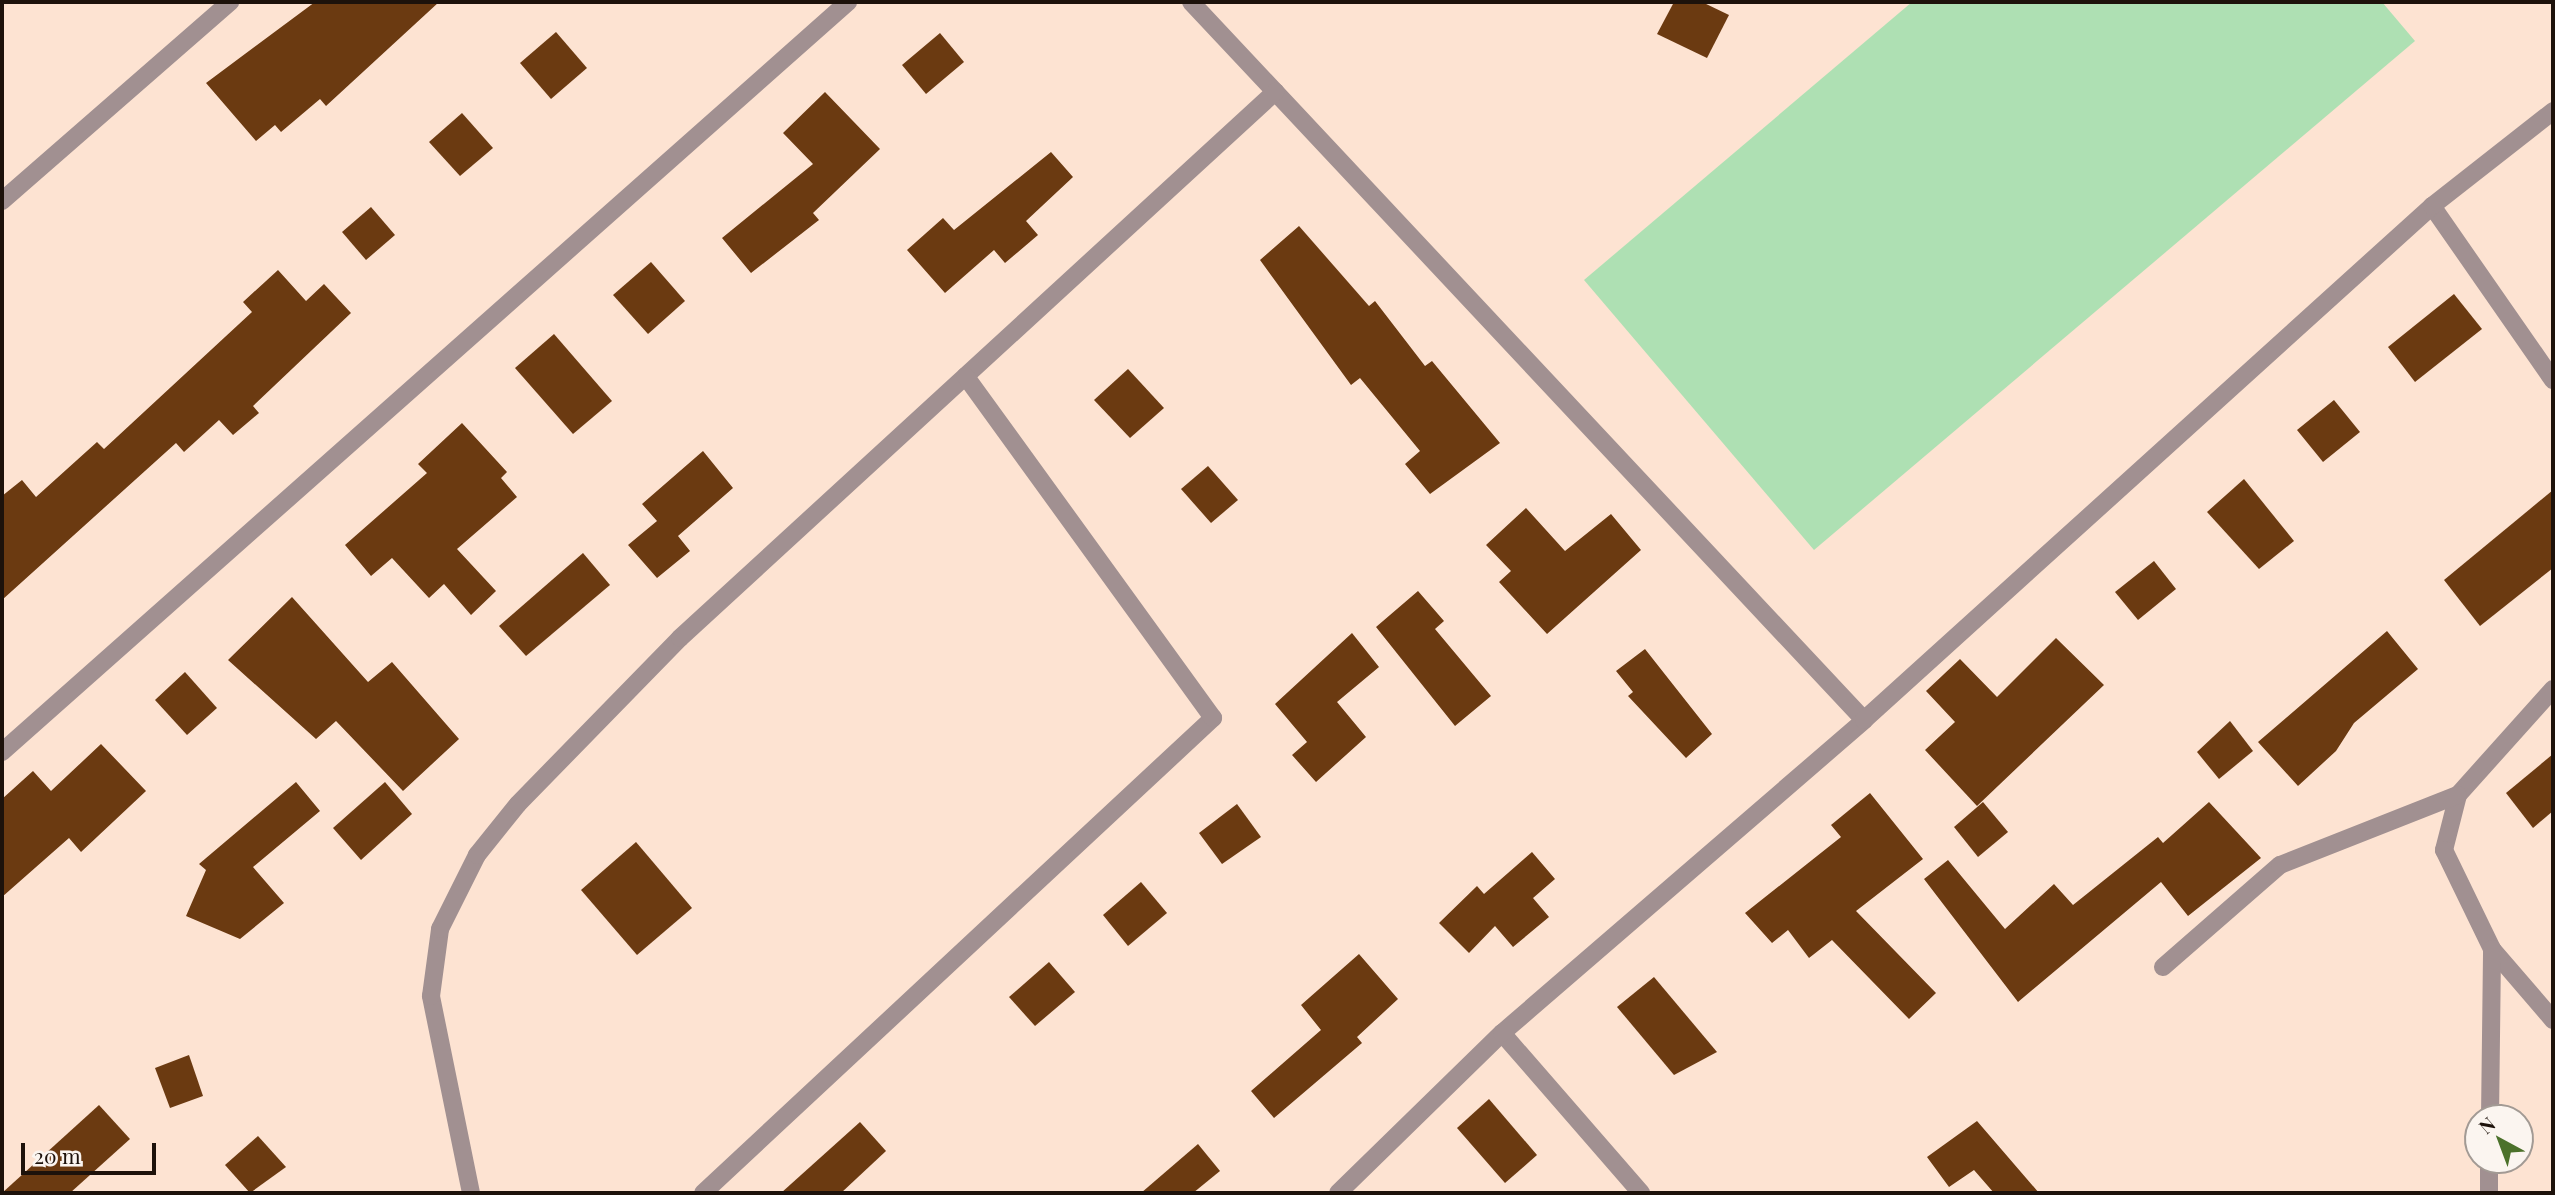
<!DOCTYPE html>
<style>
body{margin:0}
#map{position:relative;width:2555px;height:1195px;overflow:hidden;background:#fde3d2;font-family:"Playfair Display",serif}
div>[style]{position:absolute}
.green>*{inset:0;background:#aee0b3}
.building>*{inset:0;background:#6b3a11}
.street>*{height:18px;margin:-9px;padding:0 9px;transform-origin:9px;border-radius:9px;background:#a19091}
span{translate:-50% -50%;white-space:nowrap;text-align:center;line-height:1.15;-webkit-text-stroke:7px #fbf5f0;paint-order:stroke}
.frame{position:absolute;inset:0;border:4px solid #1d120b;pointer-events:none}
.north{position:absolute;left:2464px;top:1104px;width:70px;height:70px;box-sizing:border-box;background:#fbf5f0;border:2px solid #a29a94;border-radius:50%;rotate:319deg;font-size:19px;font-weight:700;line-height:28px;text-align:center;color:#1d120b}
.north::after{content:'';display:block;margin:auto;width:24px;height:32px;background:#4c712b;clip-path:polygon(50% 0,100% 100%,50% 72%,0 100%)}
.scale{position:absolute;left:21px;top:1143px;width:135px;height:32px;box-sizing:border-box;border:4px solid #1d120b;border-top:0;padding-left:9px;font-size:21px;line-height:24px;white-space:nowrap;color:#1d120b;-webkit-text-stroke:5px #fbf5f0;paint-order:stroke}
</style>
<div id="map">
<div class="green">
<div style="clip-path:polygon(1912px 2px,2382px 2px,2415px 41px,1814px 550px,1584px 280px)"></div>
</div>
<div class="building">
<div style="clip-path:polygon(315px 2px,439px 2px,326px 106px,320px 99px,281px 132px,275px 125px,256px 141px,206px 83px)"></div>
<div style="clip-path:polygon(1674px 2px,1702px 2px,1729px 15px,1707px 58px,1657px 34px)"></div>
<div style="clip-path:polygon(556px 32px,587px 68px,551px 99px,520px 63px)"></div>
<div style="clip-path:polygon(940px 33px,964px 62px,926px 94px,902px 65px)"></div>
<div style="clip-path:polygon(825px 92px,880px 149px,813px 213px,819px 220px,751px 273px,722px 238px,813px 164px,783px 133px)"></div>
<div style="clip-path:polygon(462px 113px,493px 148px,460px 176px,429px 142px)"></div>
<div style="clip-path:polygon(1051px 152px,1073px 177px,1026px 221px,1038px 235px,1005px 263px,994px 250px,945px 293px,907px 250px,943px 218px,954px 230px)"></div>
<div style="clip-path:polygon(371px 207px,395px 235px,366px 260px,342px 232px)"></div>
<div style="clip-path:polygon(1299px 226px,1369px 306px,1375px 301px,1425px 366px,1432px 361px,1500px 443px,1430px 494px,1405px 464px,1420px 451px,1360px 378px,1351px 385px,1260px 260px)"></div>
<div style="clip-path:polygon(651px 262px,685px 301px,648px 334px,613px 295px)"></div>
<div style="clip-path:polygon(278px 270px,306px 301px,324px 284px,351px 313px,253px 406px,259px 413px,233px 435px,219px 420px,184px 452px,176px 443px,2px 600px,2px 496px,22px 480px,36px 497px,97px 442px,104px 449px,252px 312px,243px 302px)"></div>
<div style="clip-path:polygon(2454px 294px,2482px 329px,2415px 382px,2388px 347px)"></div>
<div style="clip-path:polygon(554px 334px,612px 401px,573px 434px,515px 368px)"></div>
<div style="clip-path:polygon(1128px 369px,1164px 408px,1130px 438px,1094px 400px)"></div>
<div style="clip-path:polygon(2334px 400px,2360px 432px,2323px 462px,2297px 430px)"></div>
<div style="clip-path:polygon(462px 423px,507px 472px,501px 478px,517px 497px,457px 549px,496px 591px,471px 615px,444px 584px,429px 598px,392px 558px,371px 576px,345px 545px,427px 473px,418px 464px)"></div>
<div style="clip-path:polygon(703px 451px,733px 488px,678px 536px,690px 551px,657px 578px,628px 545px,657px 521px,642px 504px)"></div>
<div style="clip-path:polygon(1208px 466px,1238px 500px,1211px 523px,1181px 489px)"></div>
<div style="clip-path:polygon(2244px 479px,2294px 541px,2259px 569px,2207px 512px)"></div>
<div style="clip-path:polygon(2553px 490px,2553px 568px,2480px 626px,2444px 580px)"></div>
<div style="clip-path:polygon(1526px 508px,1565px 551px,1611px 514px,1641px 550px,1547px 634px,1499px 582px,1511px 571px,1486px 545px)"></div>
<div style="clip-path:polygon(583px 553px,610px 585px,526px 656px,499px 626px)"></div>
<div style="clip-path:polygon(2154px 561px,2176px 589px,2138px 620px,2115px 592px)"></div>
<div style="clip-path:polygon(1418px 591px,1444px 621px,1435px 629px,1491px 696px,1455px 726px,1376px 627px)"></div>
<div style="clip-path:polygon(292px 597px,368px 682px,392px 662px,459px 739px,403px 791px,336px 721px,316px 739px,228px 660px)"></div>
<div style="clip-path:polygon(2387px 631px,2418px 669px,2354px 723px,2336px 751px,2298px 786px,2258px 742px)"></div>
<div style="clip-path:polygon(1352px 633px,1379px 667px,1337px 702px,1366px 737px,1316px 782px,1292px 755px,1307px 742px,1275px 704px)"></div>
<div style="clip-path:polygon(2056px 638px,2104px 685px,1977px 806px,1925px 750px,1955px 722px,1926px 691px,1960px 659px,1997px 697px)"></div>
<div style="clip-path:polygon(1645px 649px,1712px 734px,1686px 758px,1628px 696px,1633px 692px,1616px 671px)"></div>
<div style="clip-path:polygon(185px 672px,217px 708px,187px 735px,155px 700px)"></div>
<div style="clip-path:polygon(2230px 721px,2253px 751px,2219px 779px,2197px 752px)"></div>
<div style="clip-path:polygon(101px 744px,146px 791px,81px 852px,69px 838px,2px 897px,2px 799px,33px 771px,51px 791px)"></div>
<div style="clip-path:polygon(2553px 754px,2553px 811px,2533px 828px,2506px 793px)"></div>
<div style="clip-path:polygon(296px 782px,320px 811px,253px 867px,284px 903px,240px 939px,186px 916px,206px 870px,199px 864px)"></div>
<div style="clip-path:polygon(385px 782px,412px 814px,361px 860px,333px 828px)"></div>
<div style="clip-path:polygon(1870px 793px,1923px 859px,1856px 911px,1936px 993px,1909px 1019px,1832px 940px,1809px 958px,1788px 930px,1772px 943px,1745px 913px,1841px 837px,1831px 825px)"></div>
<div style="clip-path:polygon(1983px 802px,2008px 832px,1978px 857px,1954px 827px)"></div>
<div style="clip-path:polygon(2209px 802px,2261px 858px,2188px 916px,2161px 882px,2018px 1002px,1924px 879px,1948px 860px,2005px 929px,2054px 884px,2073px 905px,2158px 837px,2163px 843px)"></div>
<div style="clip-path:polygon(1237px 804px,1261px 837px,1222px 864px,1199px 833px)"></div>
<div style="clip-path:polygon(636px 842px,692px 908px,637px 955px,581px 890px)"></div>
<div style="clip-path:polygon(1532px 852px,1555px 879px,1533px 898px,1549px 917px,1513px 947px,1495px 926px,1469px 953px,1439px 923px,1477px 886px,1484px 894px)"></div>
<div style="clip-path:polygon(1141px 882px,1167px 913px,1128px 946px,1103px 915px)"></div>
<div style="clip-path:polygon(1359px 954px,1398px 999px,1357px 1037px,1362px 1043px,1274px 1118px,1251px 1091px,1321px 1030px,1301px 1005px)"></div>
<div style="clip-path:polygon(1049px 962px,1075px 992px,1035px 1026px,1009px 997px)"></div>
<div style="clip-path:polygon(1654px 977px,1717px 1052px,1674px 1075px,1617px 1007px)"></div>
<div style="clip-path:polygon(189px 1055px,203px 1096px,170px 1108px,155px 1068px)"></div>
<div style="clip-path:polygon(1489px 1099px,1537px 1155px,1505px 1183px,1457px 1128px)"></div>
<div style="clip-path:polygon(99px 1105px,130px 1139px,70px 1193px,2px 1193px)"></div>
<div style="clip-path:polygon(1977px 1121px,2039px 1193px,1994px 1193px,1974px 1170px,1949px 1187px,1927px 1157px)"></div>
<div style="clip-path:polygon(860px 1122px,886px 1151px,841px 1193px,781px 1193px)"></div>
<div style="clip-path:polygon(258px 1136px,286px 1167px,250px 1193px,225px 1165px)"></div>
<div style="clip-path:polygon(1198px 1144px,1220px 1171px,1193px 1193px,1141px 1193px)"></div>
</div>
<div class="street">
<div style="left:1191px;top:2px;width:984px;rotate:46.85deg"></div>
<div style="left:2px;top:201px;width:303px;rotate:-41.1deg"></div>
<div style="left:2432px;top:206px;width:212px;rotate:55.2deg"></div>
<div style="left:2553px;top:689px;width:142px;rotate:131.9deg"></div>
<div style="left:2458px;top:795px;width:57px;rotate:104.3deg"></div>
<div style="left:2444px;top:850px;width:110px;rotate:64.1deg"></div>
<div style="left:2492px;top:949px;width:94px;rotate:49.3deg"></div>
<div style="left:2px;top:752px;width:1131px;rotate:-41.56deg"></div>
<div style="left:2163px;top:967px;width:155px;rotate:-41.1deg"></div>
<div style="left:2280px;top:865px;width:191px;rotate:-21.5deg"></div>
<div style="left:1502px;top:1033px;width:212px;rotate:49deg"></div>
<div style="left:2490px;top:1118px;width:169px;rotate:-89.3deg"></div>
<div style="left:471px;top:1193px;width:201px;rotate:-101.5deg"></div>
<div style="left:431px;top:996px;width:68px;rotate:-82.3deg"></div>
<div style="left:440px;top:929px;width:83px;rotate:-63.4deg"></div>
<div style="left:477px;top:855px;width:65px;rotate:-51.2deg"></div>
<div style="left:518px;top:804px;width:232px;rotate:-45.7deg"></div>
<div style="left:680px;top:638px;width:808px;rotate:-42.54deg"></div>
<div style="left:703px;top:1193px;width:697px;rotate:-42.96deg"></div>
<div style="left:1213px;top:718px;width:422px;rotate:-125.9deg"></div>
<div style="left:1338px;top:1193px;width:229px;rotate:-44.3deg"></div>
<div style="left:1502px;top:1033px;width:479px;rotate:-40.8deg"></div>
<div style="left:1864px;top:720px;width:766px;rotate:-42.14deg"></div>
<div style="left:2432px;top:206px;width:154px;rotate:-38.1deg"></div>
<div style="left:2489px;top:1193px;width:33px;rotate:-90deg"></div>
</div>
<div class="frame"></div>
<div class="north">N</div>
<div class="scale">20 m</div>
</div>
